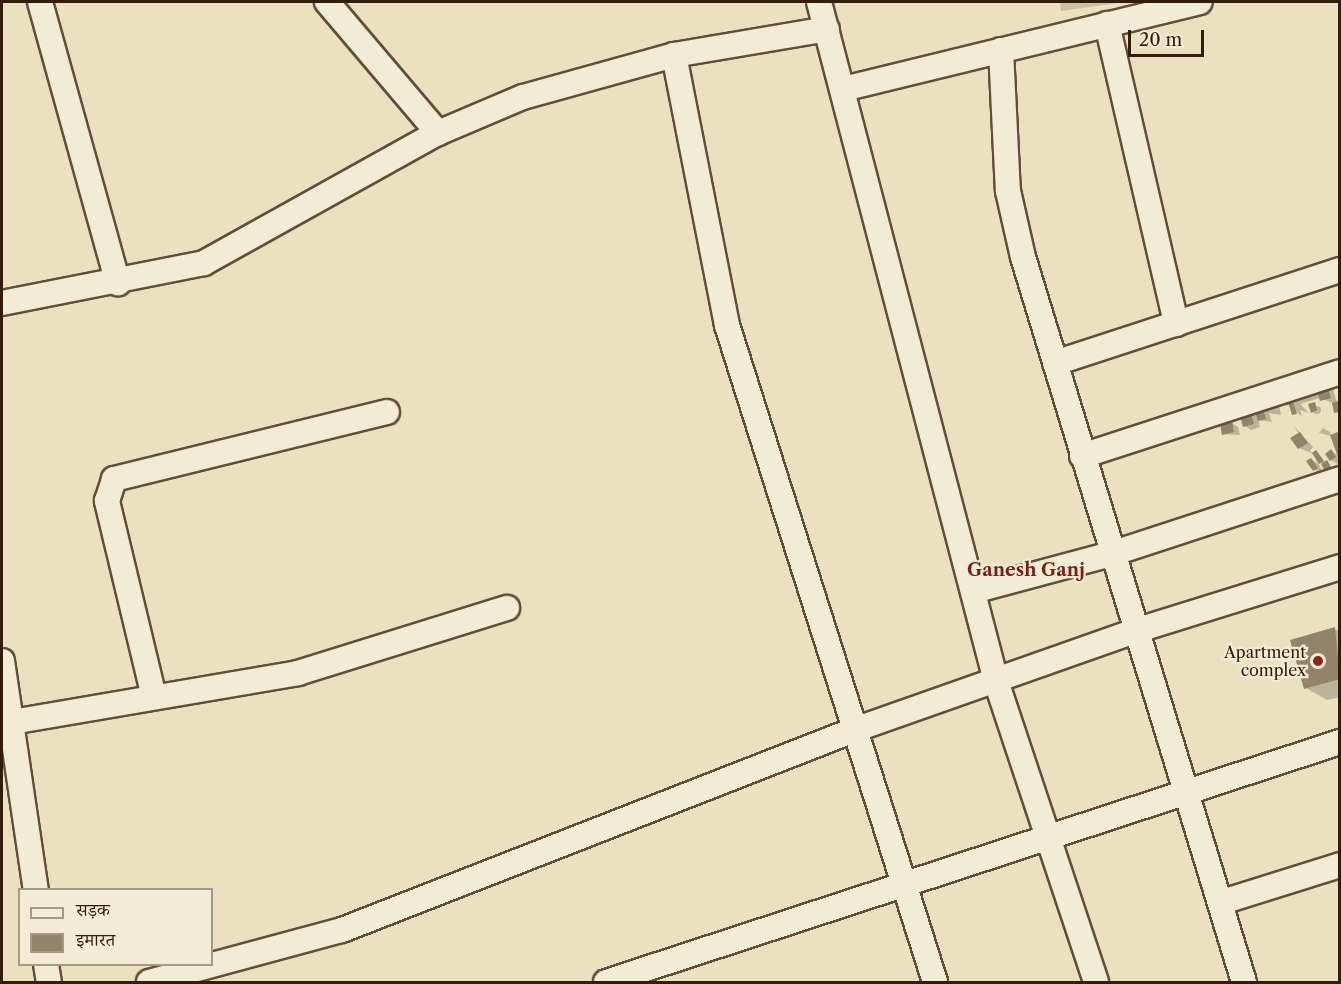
<!DOCTYPE html>
<meta charset="utf-8">
<style>
body{margin:0}
#map{position:relative;width:1341px;height:984px;overflow:hidden;background:#ebe1c1;font-family:"Libre Caslon Text","Noto Serif Devanagari",serif}
div>[style]{position:absolute}
.green>*{inset:0;background:#ccc0a2}
.shadow>*{inset:0;background:#0003}
.round{border-radius:50%}
.building>*{inset:0;background:#92836a}
.roads{filter:drop-shadow(2px 0 #604e38) drop-shadow(-2px 0 #604e38) drop-shadow(0 2px #604e38) drop-shadow(0 -2px #604e38)}
.street>*{height:24px;margin:-12px;padding:0 12px;transform-origin:12px;border-radius:12px;background:#f2ecd7}
.dots>*{width:16px;height:16px;translate:-50% -50%;box-sizing:border-box;border:3px solid #f2ecd7;border-radius:50%}
span{translate:-50% -50%;white-space:nowrap;text-align:center;line-height:1.15;-webkit-text-stroke:4.5px #f2ecd7;paint-order:stroke}
.poi-label{font-size:16px;color:#321d0b}
.right{translate:-100% -50%;text-align:right}
.neighbourhood-label{font-size:18px;color:#7a1f14;font-weight:700}
.frame{position:absolute;inset:0;border:3px solid #321d0b;pointer-events:none}
.legend{position:absolute;left:18px;top:888px;width:195px;height:78px;box-sizing:border-box;background:#f2ecd7;border:2px solid #a59985;margin:0;padding:8px 10px;list-style:none;font-size:18px;color:#321d0b}
.legend li{display:flex;align-items:center;gap:12px;height:30px}
.legend b{width:30px;border:2px solid #a59985}
.scale{position:absolute;left:1128px;top:30px;width:76px;height:27px;box-sizing:border-box;border:3px solid #321d0b;border-top:0;padding-left:8px;font-size:18px;line-height:21px;white-space:nowrap;color:#321d0b;-webkit-text-stroke:4px #f2ecd7;paint-order:stroke}
</style>
<div id="map">
<div class="green">
<div style="clip-path:polygon(1060px 2px,1125px 2px,1061px 11px)"></div>
</div>
<div class="shadow">
<div style="clip-path:polygon(1330px 380px,1340px 386px,1333px 389px,1340px 414px,1333px 403px,1320px 398px,1300px 404px,1309px 413px,1300px 410px,1302px 417px,1291px 406px,1279px 404px,1281px 415px,1269px 413px,1272px 422px,1258px 420px,1260px 427px,1251px 430px,1245px 426px,1254px 403px)"></div>
<div class="round" style="left:1313px;top:406px;width:8px;height:8px"></div>
<div style="clip-path:polygon(1232px 423px,1238px 427px,1240px 435px,1223px 434px)"></div>
<div style="clip-path:polygon(1293px 425px,1313px 447px,1310px 451px,1337px 471px,1326px 470px,1316px 455px,1299px 448px,1292px 439px,1299px 434px)"></div>
<div style="clip-path:polygon(1323px 428px,1330px 432px,1331px 436px,1319px 433px)"></div>
<div style="clip-path:polygon(1338px 434px,1340px 435px,1340px 463px,1338px 464px,1331px 460px,1331px 451px,1339px 456px,1332px 436px)"></div>
<div style="clip-path:polygon(1311px 460px,1318px 463px,1323px 472px,1314px 470px)"></div>
<div style="clip-path:polygon(1334px 629px,1340px 631px,1340px 697px,1327px 700px,1306px 688px)"></div>
</div>
<div class="building">
<div style="clip-path:polygon(1314px 382px,1327px 386px,1331px 398px,1320px 401px)"></div>
<div style="clip-path:polygon(1289px 390px,1297px 414px,1292px 415px,1285px 391px)"></div>
<div style="clip-path:polygon(1260px 400px,1266px 419px,1258px 421px,1252px 402px)"></div>
<div style="clip-path:polygon(1338px 401px,1340px 412px,1334px 413px,1332px 403px)"></div>
<div style="clip-path:polygon(1315px 402px,1317px 410px,1311px 413px,1308px 404px)"></div>
<div style="clip-path:polygon(1248px 405px,1254px 424px,1243px 427px,1238px 408px)"></div>
<div style="clip-path:polygon(1232px 421px,1234px 432px,1222px 435px,1220px 424px)"></div>
<div style="clip-path:polygon(1300px 432px,1308px 443px,1298px 449px,1290px 438px)"></div>
<div style="clip-path:polygon(1338px 432px,1340px 437px,1339px 460px,1330px 435px)"></div>
<div style="clip-path:polygon(1331px 449px,1336px 457px,1330px 461px,1325px 454px)"></div>
<div style="clip-path:polygon(1316px 450px,1324px 461px,1319px 464px,1312px 453px)"></div>
<div style="clip-path:polygon(1311px 458px,1318px 468px,1313px 471px,1306px 461px)"></div>
<div style="clip-path:polygon(1327px 460px,1331px 467px,1325px 471px,1321px 464px)"></div>
<div style="clip-path:polygon(1335px 627px,1340px 679px,1304px 689px,1290px 640px)"></div>
</div>
<div class="roads">
<div class="street">
<div style="left:40px;top:2px;width:292px;rotate:74.5deg"></div>
<div style="left:327px;top:2px;width:172px;rotate:49.7deg"></div>
<div style="left:819px;top:2px;width:702px;rotate:75.39deg"></div>
<div style="left:996px;top:681px;width:317px;rotate:71.6deg"></div>
<div style="left:1107px;top:24px;width:308px;rotate:77deg"></div>
<div style="left:1001px;top:50px;width:141px;rotate:87.2deg"></div>
<div style="left:1008px;top:191px;width:68px;rotate:77.2deg"></div>
<div style="left:1023px;top:257px;width:758px;rotate:73.05deg"></div>
<div style="left:674px;top:55px;width:275px;rotate:78.9deg"></div>
<div style="left:727px;top:325px;width:689px;rotate:72.43deg"></div>
<div style="left:843px;top:89px;width:367px;rotate:-13.7deg"></div>
<div style="left:2px;top:303px;width:206px;rotate:-11.2deg"></div>
<div style="left:204px;top:263px;width:268px;rotate:-29.1deg"></div>
<div style="left:438px;top:133px;width:92px;rotate:-23deg"></div>
<div style="left:523px;top:97px;width:157px;rotate:-15.5deg"></div>
<div style="left:674px;top:55px;width:155px;rotate:-9.6deg"></div>
<div style="left:1055px;top:363px;width:300px;rotate:-18.1deg"></div>
<div style="left:1082px;top:456px;width:271px;rotate:-18deg"></div>
<div style="left:973px;top:591px;width:143px;rotate:-15deg"></div>
<div style="left:1111px;top:554px;width:241px;rotate:-18.1deg"></div>
<div style="left:2px;top:661px;width:232px;rotate:81.6deg"></div>
<div style="left:154px;top:697px;width:202px;rotate:-103.5deg"></div>
<div style="left:107px;top:501px;width:23px;rotate:-72deg"></div>
<div style="left:114px;top:479px;width:281px;rotate:-13.8deg"></div>
<div style="left:12px;top:722px;width:290px;rotate:-9.7deg"></div>
<div style="left:298px;top:673px;width:219px;rotate:-17.3deg"></div>
<div style="left:1222px;top:902px;width:124px;rotate:-17.4deg"></div>
<div style="left:46px;top:964px;width:18px;rotate:81deg"></div>
<div style="left:149px;top:982px;width:200px;rotate:-15.1deg"></div>
<div style="left:342px;top:930px;width:550px;rotate:-21.34deg"></div>
<div style="left:854px;top:730px;width:298px;rotate:-19.4deg"></div>
<div style="left:1135px;top:631px;width:215px;rotate:-17.3deg"></div>
<div style="left:606px;top:982px;width:772px;rotate:-18.11deg"></div>
</div>
</div>
<div class="dots">
<div style="left:1318px;top:661px;background:#8f2418"></div>
</div>
<div class="poi-label">
<span class="right" style="left:1306px;top:661px">Apartment<br>complex</span>
</div>
<div class="neighbourhood-label">
<span style="left:1026px;top:570px">Ganesh Ganj</span>
</div>
<div class="frame"></div>
<ul class="legend">
<li><b style="height:8px;background:#f2ecd7"></b>सड़क</li>
<li><b style="height:16px;background:#92836a"></b>इमारत</li>
</ul>
<div class="scale">20 m</div>
</div>
